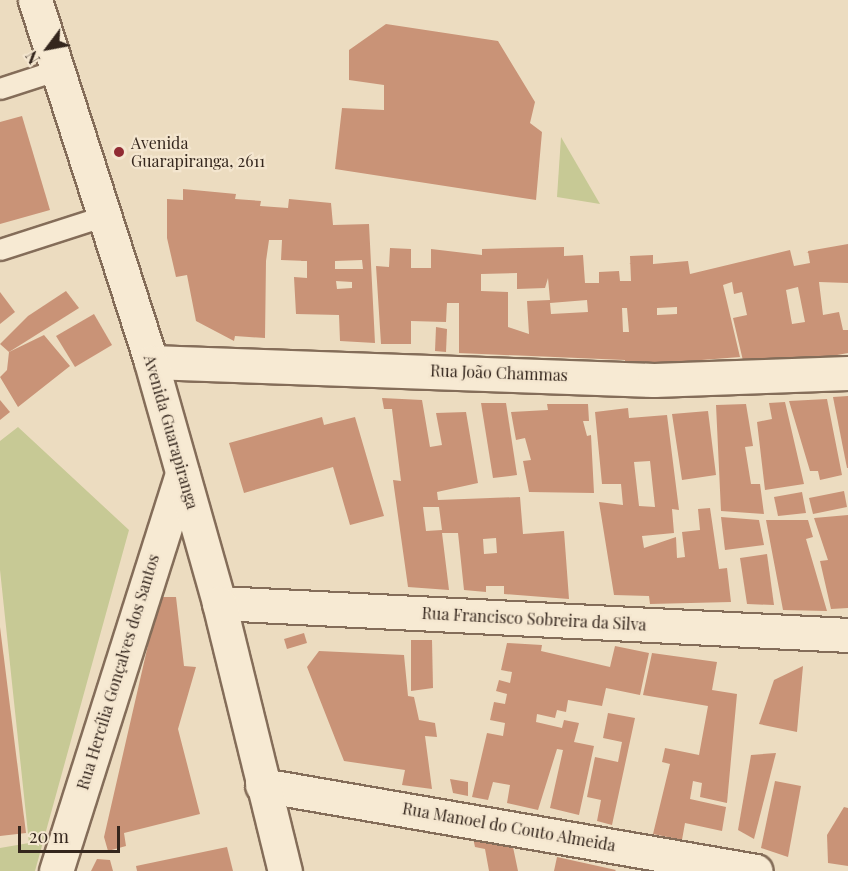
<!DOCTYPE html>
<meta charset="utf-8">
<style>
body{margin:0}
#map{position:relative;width:848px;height:871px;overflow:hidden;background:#ecdcc0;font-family:"Playfair Display",serif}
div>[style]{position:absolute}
.green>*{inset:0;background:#c7c995}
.building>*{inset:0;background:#c99377}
.roads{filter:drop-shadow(2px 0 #846d59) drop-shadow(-2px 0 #846d59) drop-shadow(0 2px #846d59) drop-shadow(0 -2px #846d59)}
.service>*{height:20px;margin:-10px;padding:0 10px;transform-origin:10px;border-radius:10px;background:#f7ead3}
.minor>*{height:33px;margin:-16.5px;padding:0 16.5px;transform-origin:16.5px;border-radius:16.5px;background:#f7ead3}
.secondary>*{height:33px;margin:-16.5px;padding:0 16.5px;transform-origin:16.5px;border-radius:16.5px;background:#f7ead3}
.dots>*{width:16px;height:16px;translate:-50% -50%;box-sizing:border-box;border:3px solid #f4e6cf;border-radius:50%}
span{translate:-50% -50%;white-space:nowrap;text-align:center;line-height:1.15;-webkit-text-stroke:4.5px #f4e6cf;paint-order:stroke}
.poi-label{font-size:16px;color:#34261d}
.left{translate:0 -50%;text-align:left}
.street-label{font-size:16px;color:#34261d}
.north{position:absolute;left:18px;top:18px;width:60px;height:60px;-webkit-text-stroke:4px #f4e6cf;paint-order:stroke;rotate:238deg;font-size:16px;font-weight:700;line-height:24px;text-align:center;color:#34261d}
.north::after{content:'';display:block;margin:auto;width:21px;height:27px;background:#34261d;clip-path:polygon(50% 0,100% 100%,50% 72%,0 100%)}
.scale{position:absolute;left:18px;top:826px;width:102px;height:27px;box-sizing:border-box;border:3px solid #34261d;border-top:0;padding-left:8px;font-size:18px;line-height:21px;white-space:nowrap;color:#34261d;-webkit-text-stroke:4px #f4e6cf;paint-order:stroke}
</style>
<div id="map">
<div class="green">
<div style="clip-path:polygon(561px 137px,600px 204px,557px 197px)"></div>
<div style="clip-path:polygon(18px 427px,129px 530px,35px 871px,0 871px,0 848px,29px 843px,0 570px,0 441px)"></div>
</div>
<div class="building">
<div style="clip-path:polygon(386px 24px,498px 41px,535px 102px,530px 123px,542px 132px,536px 200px,335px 169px,342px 108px,384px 110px,384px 85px,349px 80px,349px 50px)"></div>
<div style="clip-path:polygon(22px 116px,50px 210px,0 224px,0 122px)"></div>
<div style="clip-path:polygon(evenodd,183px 189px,236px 194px,235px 199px,261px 201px,260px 206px,288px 208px,289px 199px,331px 203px,333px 225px,369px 224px,375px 343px,340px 341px,339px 315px,296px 314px,294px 277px,307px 278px,307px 261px,281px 260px,282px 240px,269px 240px,266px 261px,265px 338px,235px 336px,234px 341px,196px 321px,187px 275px,176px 277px,167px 238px,167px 199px,183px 200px,183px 189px,362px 260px,363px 269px,335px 269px,335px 261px,362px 260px,183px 189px,336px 281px,352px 282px,352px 288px,337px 289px,336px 281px)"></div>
<div style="clip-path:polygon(evenodd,848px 244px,848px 283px,819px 282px,823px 315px,839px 312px,843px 330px,848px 330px,848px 353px,778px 366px,776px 359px,744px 365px,733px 318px,747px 315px,742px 292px,734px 294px,732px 282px,723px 285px,740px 357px,625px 366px,625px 360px,459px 353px,459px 303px,447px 303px,446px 322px,411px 321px,411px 344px,381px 344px,376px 266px,389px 267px,390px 248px,411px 249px,411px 268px,431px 268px,431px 249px,482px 255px,482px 249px,564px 247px,564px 256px,583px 255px,585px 283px,599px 283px,599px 272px,619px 271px,620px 281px,631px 281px,630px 256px,653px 255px,653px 264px,688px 261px,690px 274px,790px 250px,794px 266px,810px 263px,808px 251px,848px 244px,517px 273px,517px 289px,545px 288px,548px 278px,550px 300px,527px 301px,529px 334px,508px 327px,508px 292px,481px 291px,481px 274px,517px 273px,848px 244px,798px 287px,805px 322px,792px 324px,786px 290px,798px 287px,848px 244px,587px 300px,588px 312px,551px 314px,550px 303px,587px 300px,848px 244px,677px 307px,677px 314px,657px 315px,657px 308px,677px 307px,848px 244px,622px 308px,627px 308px,629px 332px,623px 332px,622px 308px)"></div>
<div style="clip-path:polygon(66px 291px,79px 308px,9px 352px,0 344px,28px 316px)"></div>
<div style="clip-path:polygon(0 292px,15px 312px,0 324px)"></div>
<div style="clip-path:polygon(94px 314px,112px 345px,75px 367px,56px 336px)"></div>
<div style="clip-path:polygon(436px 327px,447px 329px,446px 352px,435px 351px)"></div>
<div style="clip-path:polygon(44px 335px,70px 366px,18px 407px,0 377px,7px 370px,9px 352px)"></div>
<div style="clip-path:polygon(848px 396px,848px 468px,847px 468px,833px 397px)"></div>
<div style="clip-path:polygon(evenodd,382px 398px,422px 400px,430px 447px,442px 445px,436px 413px,466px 412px,478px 483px,437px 492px,438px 500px,520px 497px,523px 534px,564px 531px,569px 599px,504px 594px,504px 586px,486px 586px,486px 592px,464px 590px,458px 533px,442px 533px,449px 590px,408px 587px,393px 480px,401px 481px,392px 409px,384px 409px,382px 398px,423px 507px,439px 507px,442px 530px,426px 531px,423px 507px,382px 398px,496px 538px,497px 553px,484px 554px,483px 539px,496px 538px)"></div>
<div style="clip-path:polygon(827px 399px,842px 475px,820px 480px,818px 471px,810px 471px,789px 401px)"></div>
<div style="clip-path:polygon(0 400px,10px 412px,0 420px)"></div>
<div style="clip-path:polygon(785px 402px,804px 484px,765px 490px,757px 422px,772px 419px,769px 403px)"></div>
<div style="clip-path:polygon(481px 403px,506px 403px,517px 475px,493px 478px)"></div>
<div style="clip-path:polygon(547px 404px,588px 404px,589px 421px,583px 421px,587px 436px,591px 435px,594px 493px,529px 492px,523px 461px,531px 460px,525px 438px,516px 440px,511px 412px,548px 410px)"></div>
<div style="clip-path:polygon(746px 404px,753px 446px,745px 447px,751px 484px,760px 484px,764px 514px,721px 511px,716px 405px)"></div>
<div style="clip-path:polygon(evenodd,628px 408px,629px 418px,667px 415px,679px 510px,672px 509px,674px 533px,642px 536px,644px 548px,676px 537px,677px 558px,685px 557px,682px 532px,700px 530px,698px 509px,710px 508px,719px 569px,727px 568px,731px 602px,650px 604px,649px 596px,614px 595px,599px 502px,623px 505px,621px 484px,602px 484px,595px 412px,628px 408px,650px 461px,655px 507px,639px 506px,634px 462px,650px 461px)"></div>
<div style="clip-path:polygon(708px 411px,716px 475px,682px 480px,672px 414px)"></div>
<div style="clip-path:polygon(322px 417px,324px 425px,355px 417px,384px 516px,350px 525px,333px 467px,244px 493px,229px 443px)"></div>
<div style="clip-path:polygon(844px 491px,847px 507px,813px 514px,809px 498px)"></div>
<div style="clip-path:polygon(802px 492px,806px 513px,778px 516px,774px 497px)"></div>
<div style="clip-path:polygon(848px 515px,848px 608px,831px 609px,820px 561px,828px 560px,814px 518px)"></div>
<div style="clip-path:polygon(721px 517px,759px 520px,764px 545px,725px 550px)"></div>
<div style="clip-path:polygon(766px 520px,808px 520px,813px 537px,806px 539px,827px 611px,783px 610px)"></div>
<div style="clip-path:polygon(767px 554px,774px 605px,747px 604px,740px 558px)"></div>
<div style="clip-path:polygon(159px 597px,176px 597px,184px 666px,196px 667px,178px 729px,200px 814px,124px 833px,126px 846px,108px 851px,104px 837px)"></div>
<div style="clip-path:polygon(0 627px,26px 833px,0 836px)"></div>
<div style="clip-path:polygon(304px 633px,307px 643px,287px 649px,284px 639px)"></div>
<div style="clip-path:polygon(411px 640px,432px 640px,433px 688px,411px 691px)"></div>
<div style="clip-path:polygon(507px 643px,542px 645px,541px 651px,610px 667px,615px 646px,649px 653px,640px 695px,606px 688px,602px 706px,568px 700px,566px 712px,557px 710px,555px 718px,537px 714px,536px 722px,562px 728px,564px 720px,579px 723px,574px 742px,594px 746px,579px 815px,550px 808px,563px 750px,557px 749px,538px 810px,507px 803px,510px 785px,493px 782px,488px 800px,472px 797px,487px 733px,503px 736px,505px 723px,490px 720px,494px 702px,505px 704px,507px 694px,496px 691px,499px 680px,510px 683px,512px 672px,501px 670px)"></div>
<div style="clip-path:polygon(319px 651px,404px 655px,408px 696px,414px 697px,419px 720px,435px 723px,437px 737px,425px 736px,432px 789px,402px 785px,405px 770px,344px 761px,307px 667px)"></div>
<div style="clip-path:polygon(652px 653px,717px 662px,712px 690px,737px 694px,727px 803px,700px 797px,702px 783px,693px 781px,690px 799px,726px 807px,722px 831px,685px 823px,682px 840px,653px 834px,670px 764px,662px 762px,665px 748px,699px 755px,708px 706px,643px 695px)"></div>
<div style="clip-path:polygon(803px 666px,797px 732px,759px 724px,774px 680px)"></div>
<div style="clip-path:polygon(608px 713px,635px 718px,612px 825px,597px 821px,601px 800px,587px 797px,595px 757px,618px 762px,622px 742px,603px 738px)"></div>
<div style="clip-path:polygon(776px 753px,754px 839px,738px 830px,751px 755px)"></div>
<div style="clip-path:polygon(450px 779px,468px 782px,468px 796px,453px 793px)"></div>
<div style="clip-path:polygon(775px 781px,801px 786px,788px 857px,761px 848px)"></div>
<div style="clip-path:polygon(844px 807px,848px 808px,848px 866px,828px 863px,827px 835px)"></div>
<div style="clip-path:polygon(473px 838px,513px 847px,518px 871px,489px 871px,485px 849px,475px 847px)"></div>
<div style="clip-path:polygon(227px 847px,233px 871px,137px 871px,136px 866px)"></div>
<div style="clip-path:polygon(557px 857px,616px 870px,615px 871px,554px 871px)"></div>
<div style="clip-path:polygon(97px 859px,110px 860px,113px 871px,91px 871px)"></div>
</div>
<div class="roads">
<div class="service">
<div style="left:0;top:89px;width:62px;rotate:-17.9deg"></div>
<div style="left:0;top:250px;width:111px;rotate:-17.8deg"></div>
</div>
<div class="minor">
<div style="left:151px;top:362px;width:503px;rotate:2.05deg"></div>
<div style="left:654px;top:380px;width:194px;rotate:-2.1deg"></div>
<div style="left:219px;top:603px;width:630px;rotate:2.91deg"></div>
<div style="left:262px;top:785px;width:501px;rotate:9.88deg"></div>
<div style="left:56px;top:871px;width:417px;rotate:-72.4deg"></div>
</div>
<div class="secondary">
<div style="left:35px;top:0;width:380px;rotate:72.2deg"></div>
<div style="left:151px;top:362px;width:250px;rotate:74.2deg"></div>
<div style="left:219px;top:603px;width:276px;rotate:76.2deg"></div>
</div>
</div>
<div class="dots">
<div style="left:119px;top:152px;background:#912b33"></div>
</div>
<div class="poi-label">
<span class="left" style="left:131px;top:152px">Avenida<br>Guarapiranga, 2611</span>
</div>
<div class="street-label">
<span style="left:499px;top:373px;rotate:2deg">Rua João Chammas</span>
<span style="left:171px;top:432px;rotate:74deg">Avenida Guarapiranga</span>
<span style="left:534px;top:619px;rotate:3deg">Rua Francisco Sobreira da Silva</span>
<span style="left:118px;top:672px;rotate:-73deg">Rua Hercília Gonçalves dos Santos</span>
<span style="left:509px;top:827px;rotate:10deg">Rua Manoel do Couto Almeida</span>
</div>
<div class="north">N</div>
<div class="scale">20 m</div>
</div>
